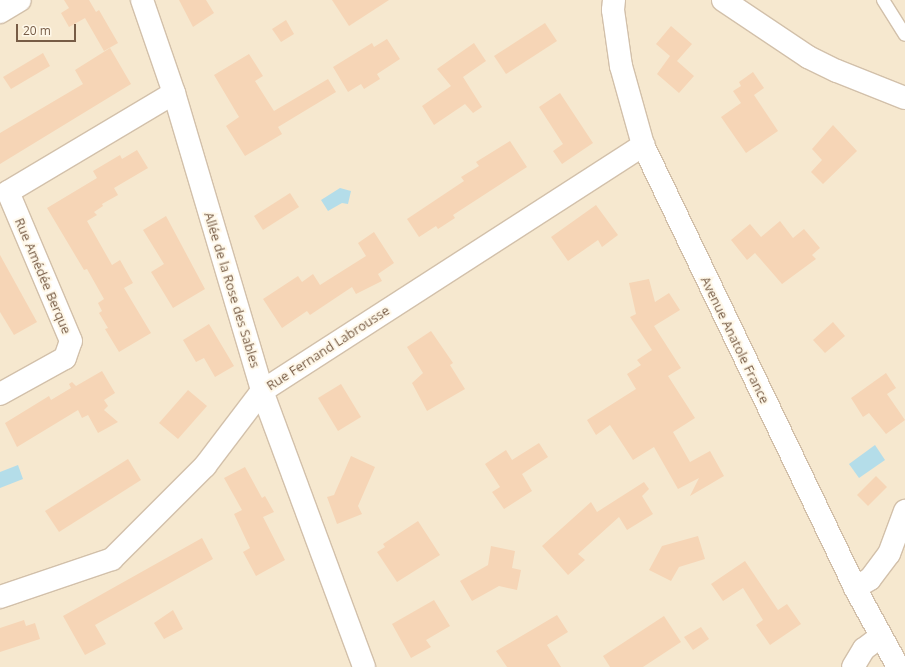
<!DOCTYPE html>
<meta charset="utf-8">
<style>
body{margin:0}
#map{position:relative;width:905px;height:667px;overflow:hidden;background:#fef5e1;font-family:"Open Sans",sans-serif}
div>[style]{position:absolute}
.residential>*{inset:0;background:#f6e8cf}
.water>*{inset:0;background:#b4dde9}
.building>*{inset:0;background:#f6d5b6}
.roads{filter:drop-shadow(1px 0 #d2c0aa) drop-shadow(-1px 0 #d2c0aa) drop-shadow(0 1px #d2c0aa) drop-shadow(0 -1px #d2c0aa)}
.lane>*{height:12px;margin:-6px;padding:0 6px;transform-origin:6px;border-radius:6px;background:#fff}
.street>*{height:22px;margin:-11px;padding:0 11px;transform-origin:11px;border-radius:11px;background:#fff}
.secondary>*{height:22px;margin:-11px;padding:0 11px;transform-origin:11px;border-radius:11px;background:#fff}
span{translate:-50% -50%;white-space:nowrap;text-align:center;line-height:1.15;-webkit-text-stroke:4px #fff8e9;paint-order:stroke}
.street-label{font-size:13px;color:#775c46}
.scale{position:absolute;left:16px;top:24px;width:60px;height:18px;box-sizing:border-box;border:2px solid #775c46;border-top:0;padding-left:5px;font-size:12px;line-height:14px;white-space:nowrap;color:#775c46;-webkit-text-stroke:3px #fff8e9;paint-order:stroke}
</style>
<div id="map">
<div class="residential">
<div style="clip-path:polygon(0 0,905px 0,905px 667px,0 667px)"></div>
</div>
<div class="water">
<div style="clip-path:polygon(340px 188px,351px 191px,348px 204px,342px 203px,328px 211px,321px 200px)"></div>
<div style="clip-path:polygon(875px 445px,885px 460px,859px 478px,849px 464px)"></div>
<div style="clip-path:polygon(18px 465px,23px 479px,0 488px,0 472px)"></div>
</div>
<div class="building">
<div style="clip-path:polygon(64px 0,89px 0,96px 12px,99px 10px,118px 43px,104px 51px,85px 18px,69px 27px,61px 13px,69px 8px)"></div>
<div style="clip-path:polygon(179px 0,206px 0,214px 13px,193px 27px)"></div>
<div style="clip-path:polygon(332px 0,389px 0,349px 26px)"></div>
<div style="clip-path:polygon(286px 20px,294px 34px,281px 42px,272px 29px)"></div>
<div style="clip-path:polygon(545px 23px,557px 41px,506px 74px,494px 56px)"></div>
<div style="clip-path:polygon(671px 26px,692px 44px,677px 61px,694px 76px,679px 93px,657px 74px,670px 56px,656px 44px)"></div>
<div style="clip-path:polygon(387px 39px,400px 59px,377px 74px,380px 79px,364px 89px,361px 84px,348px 92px,333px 67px,372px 43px,374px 47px)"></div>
<div style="clip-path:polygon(474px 43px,486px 61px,463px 77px,482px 107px,473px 113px,465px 104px,434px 125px,422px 106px,451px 86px,437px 69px)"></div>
<div style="clip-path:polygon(110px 48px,131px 84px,0 164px,0 133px,83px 84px,75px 70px)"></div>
<div style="clip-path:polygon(43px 53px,50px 66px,11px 89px,3px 77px)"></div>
<div style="clip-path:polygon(249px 54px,263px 76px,255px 81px,274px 111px,328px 79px,336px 92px,278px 127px,282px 134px,245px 156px,226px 126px,239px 117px,214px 75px)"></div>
<div style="clip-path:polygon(753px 72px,764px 88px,754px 95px,778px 131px,746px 153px,721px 117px,741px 103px,733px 91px,741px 86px,739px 82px)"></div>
<div style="clip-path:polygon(560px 93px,593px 143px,562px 164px,553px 151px,563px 144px,539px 107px)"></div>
<div style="clip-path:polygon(833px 125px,857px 151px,823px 184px,811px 172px,822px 160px,812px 149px)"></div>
<div style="clip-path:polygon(510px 141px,527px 167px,453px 215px,455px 218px,438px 229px,436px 226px,419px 237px,407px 219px,464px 181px,461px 177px,479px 166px,476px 162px)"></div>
<div style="clip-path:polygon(137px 150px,148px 168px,114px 188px,118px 195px,102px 204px,103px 206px,94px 212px,97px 215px,87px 221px,112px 265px,120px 260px,133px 283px,124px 288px,151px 333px,119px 352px,105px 329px,108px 328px,99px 313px,102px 311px,98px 303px,104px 299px,87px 269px,84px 270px,47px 208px,97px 178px,93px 171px,120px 155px,122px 159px)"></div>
<div style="clip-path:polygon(290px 193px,299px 207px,263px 230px,254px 216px)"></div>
<div style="clip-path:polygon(596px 205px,618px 235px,602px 247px,598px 240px,568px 261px,551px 237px)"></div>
<div style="clip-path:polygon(166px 216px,205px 289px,173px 308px,151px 272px,164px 264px,143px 230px)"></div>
<div style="clip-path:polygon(780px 221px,793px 238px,804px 229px,820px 248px,812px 255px,816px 259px,782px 284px,755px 253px,747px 260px,731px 240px,750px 224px,761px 237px)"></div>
<div style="clip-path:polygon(374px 232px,394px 263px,378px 274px,382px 281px,356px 294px,352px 287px,310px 315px,307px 311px,282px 328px,263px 299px,298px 276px,302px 282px,313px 274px,320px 285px,366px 256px,358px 243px)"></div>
<div style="clip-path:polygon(0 255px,37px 322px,14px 335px,0 312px)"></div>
<div style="clip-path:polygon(649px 279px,655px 302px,669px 293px,680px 310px,654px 326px,681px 368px,668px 376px,695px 418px,673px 432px,690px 462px,710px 451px,724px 476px,690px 496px,699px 478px,678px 489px,654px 447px,633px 460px,610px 425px,596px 435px,587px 420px,636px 389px,627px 374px,641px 365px,637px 360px,652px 350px,630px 317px,636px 314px,629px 283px)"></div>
<div style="clip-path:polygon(833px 322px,845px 336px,825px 353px,813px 340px)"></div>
<div style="clip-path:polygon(209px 324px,234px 366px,215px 377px,204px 358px,196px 362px,183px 340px)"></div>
<div style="clip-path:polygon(431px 331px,453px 363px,450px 365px,465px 389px,427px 411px,412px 383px,423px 373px,407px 347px)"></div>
<div style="clip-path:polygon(102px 371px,115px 393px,104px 400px,108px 406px,104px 410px,118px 422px,98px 433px,88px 415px,82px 418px,78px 410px,17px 447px,5px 423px,49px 396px,51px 400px,71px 388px,69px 384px,72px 382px,76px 386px)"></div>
<div style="clip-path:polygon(886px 373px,896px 388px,887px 394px,905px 420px,886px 434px,869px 413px,863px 417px,851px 398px)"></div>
<div style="clip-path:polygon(341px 384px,361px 417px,338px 431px,318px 398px)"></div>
<div style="clip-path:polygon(188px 390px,207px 406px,178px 439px,159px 423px)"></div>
<div style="clip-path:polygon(539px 443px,548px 457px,522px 474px,532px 491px,504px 509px,492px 492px,500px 487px,485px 464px,506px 450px,512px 460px)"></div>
<div style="clip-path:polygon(351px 456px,375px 467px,358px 506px,362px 514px,337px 524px,327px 497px,334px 495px)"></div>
<div style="clip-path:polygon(128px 459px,141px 480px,59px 532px,45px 511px)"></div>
<div style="clip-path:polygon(245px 467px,262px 498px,265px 496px,274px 512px,263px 517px,285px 560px,256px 576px,243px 552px,250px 548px,234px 514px,242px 510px,224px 478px)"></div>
<div style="clip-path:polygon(876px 476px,887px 487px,868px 506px,857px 495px)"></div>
<div style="clip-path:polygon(644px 482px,649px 489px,642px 496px,653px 514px,627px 530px,619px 517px,578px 554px,585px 560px,568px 575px,542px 546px,591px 502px,597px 512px)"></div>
<div style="clip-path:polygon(418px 521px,440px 555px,397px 582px,377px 552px,385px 547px,383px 544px)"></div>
<div style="clip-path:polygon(698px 536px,705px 559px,679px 567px,671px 581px,649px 570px,662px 546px)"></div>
<div style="clip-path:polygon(202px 538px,213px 559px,95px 625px,106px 644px,85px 655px,63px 616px)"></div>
<div style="clip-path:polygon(491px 546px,515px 551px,512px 568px,521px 570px,517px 590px,499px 586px,472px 601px,460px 581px,488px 565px)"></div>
<div style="clip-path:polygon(745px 561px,778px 610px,787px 604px,801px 624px,770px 645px,756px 625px,763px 620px,743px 588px,723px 601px,711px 584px)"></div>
<div style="clip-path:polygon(434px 600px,450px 626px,426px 640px,431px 647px,411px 658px,392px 624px)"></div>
<div style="clip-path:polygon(173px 610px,183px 629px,164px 639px,154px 623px)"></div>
<div style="clip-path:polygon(557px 615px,568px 632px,547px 645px,561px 667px,507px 667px,496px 651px)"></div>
<div style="clip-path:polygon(664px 616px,681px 642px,643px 667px,610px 667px,603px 656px)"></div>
<div style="clip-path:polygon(24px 620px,26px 626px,35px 623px,40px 639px,0 652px,0 628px)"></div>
<div style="clip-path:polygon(701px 627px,709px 639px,693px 650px,684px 637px)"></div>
</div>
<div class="roads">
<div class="lane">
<div style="left:883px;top:0;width:41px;rotate:57.8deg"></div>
</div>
<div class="street">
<div style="left:142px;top:0;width:98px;rotate:71deg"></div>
<div style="left:174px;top:93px;width:311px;rotate:73.5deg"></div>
<div style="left:262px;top:391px;width:294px;rotate:69.7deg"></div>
<div style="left:0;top:12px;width:23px;rotate:-31deg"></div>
<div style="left:0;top:394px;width:74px;rotate:-29deg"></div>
<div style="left:65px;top:358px;width:18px;rotate:-71deg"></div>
<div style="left:71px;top:341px;width:162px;rotate:-112.9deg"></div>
<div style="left:8px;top:192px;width:193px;rotate:-30.8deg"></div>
<div style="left:855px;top:588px;width:17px;rotate:-31deg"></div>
<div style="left:870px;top:579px;width:31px;rotate:-53deg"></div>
<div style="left:889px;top:554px;width:46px;rotate:-69.6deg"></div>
<div style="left:0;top:597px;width:118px;rotate:-18.7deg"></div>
<div style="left:112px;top:559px;width:132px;rotate:-45deg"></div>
<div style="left:205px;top:466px;width:94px;rotate:-52.8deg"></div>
<div style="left:262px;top:391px;width:454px;rotate:-32.8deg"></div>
<div style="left:853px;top:667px;width:21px;rotate:-59deg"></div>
<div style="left:864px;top:649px;width:21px;rotate:-37deg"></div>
</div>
<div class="secondary">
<div style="left:614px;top:0;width:10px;rotate:96deg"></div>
<div style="left:613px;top:10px;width:57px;rotate:81.9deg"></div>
<div style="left:621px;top:66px;width:82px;rotate:74.4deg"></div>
<div style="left:643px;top:145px;width:491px;rotate:64.4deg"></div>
<div style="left:855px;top:588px;width:90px;rotate:61.4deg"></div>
<div style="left:723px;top:0;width:102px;rotate:33.8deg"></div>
<div style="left:808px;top:57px;width:32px;rotate:26deg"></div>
<div style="left:837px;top:71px;width:73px;rotate:21.7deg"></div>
</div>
</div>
<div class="street-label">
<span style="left:43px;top:276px;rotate:67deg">Rue Amédée Berque</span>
<span style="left:232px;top:290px;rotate:73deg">Allée de la Rose des Sables</span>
<span style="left:735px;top:340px;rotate:64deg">Avenue Anatole France</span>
<span style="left:328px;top:348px;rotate:-33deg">Rue Fernand Labrousse</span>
</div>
<div class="scale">20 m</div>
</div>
